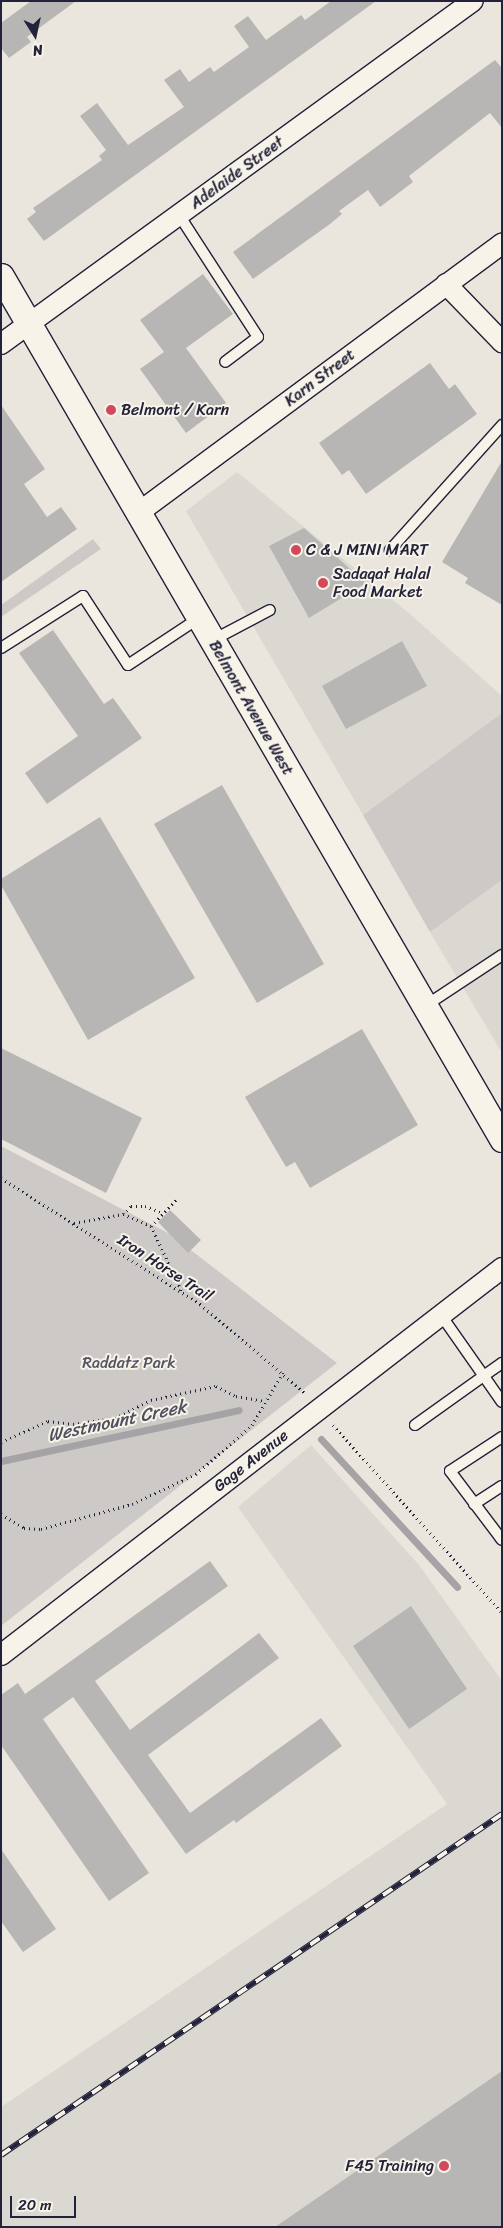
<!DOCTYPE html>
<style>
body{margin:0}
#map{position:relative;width:503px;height:2228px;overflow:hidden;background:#eae6de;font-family:Sriracha,sans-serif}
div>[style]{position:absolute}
.built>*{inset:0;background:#dbd8d2}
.green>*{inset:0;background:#cdc9c6}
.stream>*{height:7px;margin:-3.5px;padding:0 3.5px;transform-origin:3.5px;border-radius:3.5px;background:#a6a3a6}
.building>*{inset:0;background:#b8b6b5}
.path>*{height:3px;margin-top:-1.5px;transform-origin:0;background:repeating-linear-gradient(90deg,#22223b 0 1px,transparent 0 5px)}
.roads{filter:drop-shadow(1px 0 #22223b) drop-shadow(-1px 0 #22223b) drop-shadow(0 1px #22223b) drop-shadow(0 -1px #22223b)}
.service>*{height:10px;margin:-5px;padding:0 5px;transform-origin:5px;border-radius:5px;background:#f7f3e8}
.minor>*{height:20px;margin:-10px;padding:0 10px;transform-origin:10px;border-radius:10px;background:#f7f3e8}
.tertiary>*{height:25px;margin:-12.5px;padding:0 12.5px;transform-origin:12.5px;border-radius:12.5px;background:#f7f3e8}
.rail>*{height:5.5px;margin-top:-2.75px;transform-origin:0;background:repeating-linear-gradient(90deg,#f7f3e8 0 11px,#22223b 0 22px);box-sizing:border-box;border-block:1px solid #22223b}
.dots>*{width:14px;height:14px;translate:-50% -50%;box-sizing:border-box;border:2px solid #f7f3e8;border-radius:50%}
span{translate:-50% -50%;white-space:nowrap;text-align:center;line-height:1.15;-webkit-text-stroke:4px #f7f3e8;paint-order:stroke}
.street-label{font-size:16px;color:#22223b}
.poi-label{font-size:16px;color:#22223b}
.left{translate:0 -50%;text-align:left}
.right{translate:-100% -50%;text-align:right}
.park-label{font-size:16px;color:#555465}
.water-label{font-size:18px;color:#504f60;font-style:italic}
.frame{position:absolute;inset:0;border:2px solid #22223b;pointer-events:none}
.north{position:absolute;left:10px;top:10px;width:50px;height:50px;-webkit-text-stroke:4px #f7f3e8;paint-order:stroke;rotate:170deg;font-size:14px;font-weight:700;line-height:20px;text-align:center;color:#22223b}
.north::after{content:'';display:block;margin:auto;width:18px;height:22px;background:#22223b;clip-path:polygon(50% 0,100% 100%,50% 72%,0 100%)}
.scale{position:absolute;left:10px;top:2196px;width:66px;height:22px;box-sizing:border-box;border:2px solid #22223b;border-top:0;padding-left:6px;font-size:15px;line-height:18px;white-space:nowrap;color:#22223b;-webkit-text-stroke:4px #f7f3e8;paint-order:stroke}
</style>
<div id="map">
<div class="built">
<div style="clip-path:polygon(237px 472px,410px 614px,502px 696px,502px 713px,363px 815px,186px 511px)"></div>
<div style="clip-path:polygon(502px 880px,502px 1053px,430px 932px)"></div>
<div style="clip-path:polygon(311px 1445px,419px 1565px,502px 1681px,502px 2227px,1px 2227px,1px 2107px,447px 1804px,238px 1507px)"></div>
</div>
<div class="green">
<div style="clip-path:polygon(93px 539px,101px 549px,1px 617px,1px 605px)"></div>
<div style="clip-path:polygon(502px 713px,502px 880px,430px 932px,363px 815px)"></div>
<div style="clip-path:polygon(1px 1146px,170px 1234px,337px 1363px,1px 1626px)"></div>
</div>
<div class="stream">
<div style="left:321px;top:1439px;width:201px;rotate:47.4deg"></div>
<div style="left:1px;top:1461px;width:243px;rotate:-12.1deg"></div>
</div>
<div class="building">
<div style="clip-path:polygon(31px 1px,76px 1px,27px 37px,31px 42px,9px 58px,1px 48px,1px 23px)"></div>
<div style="clip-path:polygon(331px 1px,376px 1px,44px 241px,27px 219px,36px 212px,33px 208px,102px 160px,99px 156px,106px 150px,80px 116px,97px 103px,128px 145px,184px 107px,164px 80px,180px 69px,189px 82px,210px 67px,214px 72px,249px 47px,234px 26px,248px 16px,266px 40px,301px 15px,305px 20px)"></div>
<div style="clip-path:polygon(495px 60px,502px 68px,502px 128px,490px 113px,409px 176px,413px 182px,380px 207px,368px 190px,339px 211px,342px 214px,330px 224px,253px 279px,233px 252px)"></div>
<div style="clip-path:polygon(203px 274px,233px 314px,186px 348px,226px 403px,186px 433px,140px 369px,164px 352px,140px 320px)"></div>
<div style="clip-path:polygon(430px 363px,449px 389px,455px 384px,477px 414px,366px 494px,349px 470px,342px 475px,319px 443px)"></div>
<div style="clip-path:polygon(1px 405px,45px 469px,24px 484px,47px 517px,61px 507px,77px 529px,1px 582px)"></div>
<div style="clip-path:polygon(502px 461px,502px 605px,465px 583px,468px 578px,442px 562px)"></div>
<div style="clip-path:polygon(304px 528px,366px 583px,309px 618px,269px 546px)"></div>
<div style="clip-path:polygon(53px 630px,104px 704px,113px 698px,142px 738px,47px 804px,25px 773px,78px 736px,19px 653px)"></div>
<div style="clip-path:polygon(402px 641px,427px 686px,346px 729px,322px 686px)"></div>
<div style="clip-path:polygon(222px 785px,324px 964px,257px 1003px,154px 824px)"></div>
<div style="clip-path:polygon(100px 817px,195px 978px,88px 1040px,1px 885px,1px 879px)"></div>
<div style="clip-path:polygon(362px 1029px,418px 1125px,310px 1188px,295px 1162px,286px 1167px,245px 1097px)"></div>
<div style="clip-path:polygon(1px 1048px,142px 1118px,106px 1193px,1px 1139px)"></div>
<div style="clip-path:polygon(170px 1210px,201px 1240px,188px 1253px,158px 1222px)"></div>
<div style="clip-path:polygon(210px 1561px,228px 1586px,95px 1681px,130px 1730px,259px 1633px,279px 1658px,148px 1755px,190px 1813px,321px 1718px,342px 1746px,236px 1823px,234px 1820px,186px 1854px,73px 1697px,43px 1719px,149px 1873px,109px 1901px,1px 1745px,1px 1695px,18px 1683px,25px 1694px)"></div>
<div style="clip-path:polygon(411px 1606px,467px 1689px,409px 1729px,353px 1646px)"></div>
<div style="clip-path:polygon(1px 1849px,56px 1929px,23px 1952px,1px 1921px)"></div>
<div style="clip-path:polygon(502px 2071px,502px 2227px,275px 2227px)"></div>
</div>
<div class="path">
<div style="left:1px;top:1178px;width:236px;rotate:32.3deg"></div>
<div style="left:200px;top:1304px;width:139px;rotate:40.3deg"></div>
<div style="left:123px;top:1214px;width:30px;rotate:23deg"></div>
<div style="left:151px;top:1226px;width:73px;rotate:64.8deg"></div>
<div style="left:74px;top:1223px;width:50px;rotate:-10.4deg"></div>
<div style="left:123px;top:1214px;width:11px;rotate:-45deg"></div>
<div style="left:131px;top:1206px;width:14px"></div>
<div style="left:145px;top:1206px;width:17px;rotate:21deg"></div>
<div style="left:151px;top:1226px;width:39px;rotate:-46deg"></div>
<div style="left:333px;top:1425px;width:253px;rotate:48deg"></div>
<div style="left:1px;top:1442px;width:51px;rotate:-24.1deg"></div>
<div style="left:48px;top:1421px;width:25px;rotate:7deg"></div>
<div style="left:73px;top:1424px;width:42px;rotate:-8.1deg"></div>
<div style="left:115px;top:1418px;width:40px;rotate:-26.6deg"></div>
<div style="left:151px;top:1400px;width:66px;rotate:-12.2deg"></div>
<div style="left:216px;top:1386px;width:22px;rotate:27deg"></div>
<div style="left:236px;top:1396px;width:29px;rotate:10deg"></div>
<div style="left:1px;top:1514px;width:27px;rotate:31deg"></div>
<div style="left:24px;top:1528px;width:17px;rotate:3deg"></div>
<div style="left:41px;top:1529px;width:94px;rotate:-15.4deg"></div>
<div style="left:132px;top:1504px;width:71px;rotate:-25.1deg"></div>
<div style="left:196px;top:1474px;width:74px;rotate:-41.2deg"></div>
<div style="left:252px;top:1425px;width:61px;rotate:-59.2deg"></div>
</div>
<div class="roads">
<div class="service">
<div style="left:179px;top:215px;width:145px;rotate:57.1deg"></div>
<div style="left:258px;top:337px;width:41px;rotate:142.9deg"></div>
<div style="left:390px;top:550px;width:168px;rotate:-48.1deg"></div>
<div style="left:213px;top:640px;width:64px;rotate:-27.8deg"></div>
<div style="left:1px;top:648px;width:97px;rotate:-32.4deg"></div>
<div style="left:83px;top:596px;width:82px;rotate:56.9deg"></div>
<div style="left:128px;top:665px;width:85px;rotate:-33.5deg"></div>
<div style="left:425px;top:1006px;width:92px;rotate:-33.5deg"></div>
<div style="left:441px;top:1315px;width:106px;rotate:55deg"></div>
<div style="left:415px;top:1425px;width:107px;rotate:-35.5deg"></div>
<div style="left:502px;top:1437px;width:62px;rotate:146.8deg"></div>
<div style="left:450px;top:1471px;width:86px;rotate:53deg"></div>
<div style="left:474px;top:1504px;width:33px;rotate:-33deg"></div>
</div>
<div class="minor">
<div style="left:446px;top:284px;width:81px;rotate:46deg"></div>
<div style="left:1px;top:344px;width:583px;rotate:-36.01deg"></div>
<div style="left:138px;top:513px;width:453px;rotate:-36.5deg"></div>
<div style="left:1px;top:1655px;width:633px;rotate:-37.68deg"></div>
</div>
<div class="tertiary">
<div style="left:1px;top:276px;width:998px;rotate:59.86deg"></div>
</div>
</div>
<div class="rail">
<div style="left:1px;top:2155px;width:606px;rotate:-34.24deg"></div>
</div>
<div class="dots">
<div style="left:111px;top:410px;background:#d1495b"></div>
<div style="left:296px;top:550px;background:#d1495b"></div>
<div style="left:323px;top:583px;background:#d1495b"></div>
<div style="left:444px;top:2166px;background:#d1495b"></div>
</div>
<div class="street-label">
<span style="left:237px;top:173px;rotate:-36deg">Adelaide Street</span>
<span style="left:320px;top:378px;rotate:-37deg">Karn Street</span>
<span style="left:251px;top:708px;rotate:60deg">Belmont Avenue West</span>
<span style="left:165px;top:1268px;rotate:33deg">Iron Horse Trail</span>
<span style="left:251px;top:1461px;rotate:-38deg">Gage Avenue</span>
</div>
<div class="poi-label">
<span class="left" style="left:121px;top:410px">Belmont / Karn</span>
<span class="left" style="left:306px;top:550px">C &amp; J MINI MART</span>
<span class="left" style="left:333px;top:583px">Sadaqat Halal<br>Food Market</span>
<span class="right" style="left:434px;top:2166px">F45 Training</span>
</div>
<div class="park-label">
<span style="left:129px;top:1363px">Raddatz Park</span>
</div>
<div class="water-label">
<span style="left:117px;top:1421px;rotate:-12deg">Westmount Creek</span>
</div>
<div class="frame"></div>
<div class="north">N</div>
<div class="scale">20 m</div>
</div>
